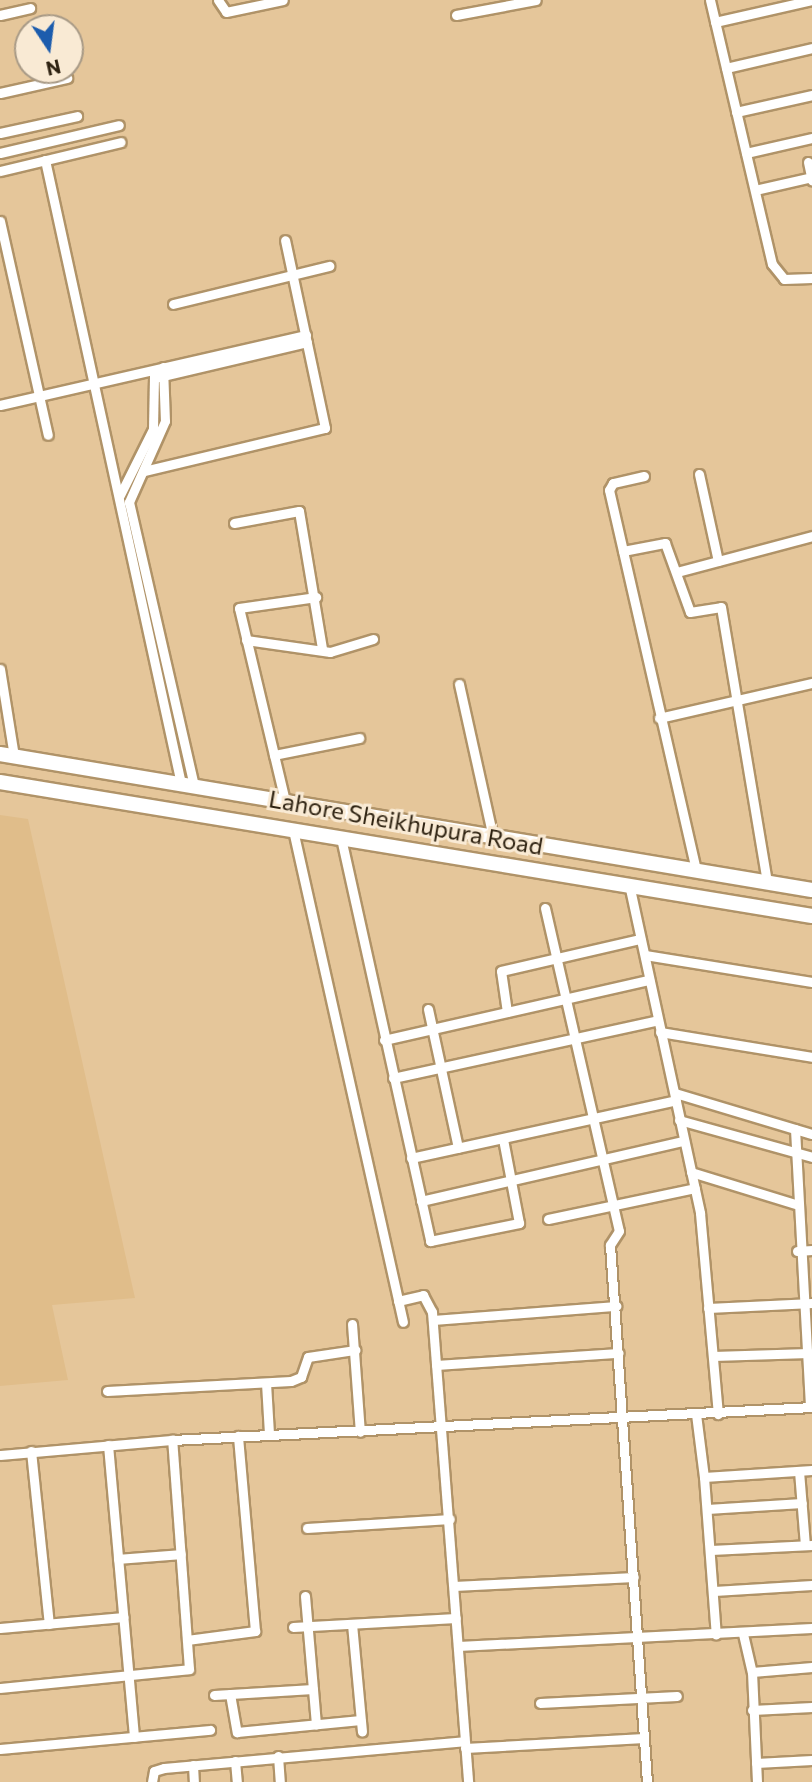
<!DOCTYPE html>
<style>
body{margin:0}
#map{position:relative;width:812px;height:1782px;overflow:hidden;background:#e5c69a;font-family:Commissioner,sans-serif}
div>[style]{position:absolute}
.built>*{inset:0;background:#e0bd8a}
.roads{filter:drop-shadow(2px 0 #b09368) drop-shadow(-2px 0 #b09368) drop-shadow(0 2px #b09368) drop-shadow(0 -2px #b09368)}
.minor>*{height:9px;margin:-4.5px;padding:0 4.5px;transform-origin:4.5px;border-radius:4.5px;background:#fff}
.highway>*{height:14px;margin:-7px;padding:0 7px;transform-origin:7px;border-radius:7px;background:#fff}
span{translate:-50% -50%;white-space:nowrap;text-align:center;line-height:1.15;-webkit-text-stroke:6px #f9ead4;paint-order:stroke}
.street-label{font-size:24px;color:#2e2211}
.north{position:absolute;left:14px;top:14px;width:70px;height:70px;box-sizing:border-box;background:#f9ead4;border:2px solid #a89a86;border-radius:50%;rotate:167deg;font-size:19px;font-weight:700;line-height:28px;text-align:center;color:#2e2211}
.north::after{content:'';display:block;margin:auto;width:24px;height:32px;background:#1c5cad;clip-path:polygon(50% 0,100% 100%,50% 72%,0 100%)}
</style>
<div id="map">
<div class="built">
<div style="clip-path:polygon(0 815px,28px 819px,135px 1298px,52px 1305px,68px 1380px,0 1386px)"></div>
</div>
<div class="roads">
<div class="minor">
<div style="left:218px;top:0;width:14px;rotate:56deg"></div>
<div style="left:226px;top:12px;width:58px;rotate:-11.9deg"></div>
<div style="left:710px;top:0;width:271px;rotate:76.8deg"></div>
<div style="left:772px;top:264px;width:19px;rotate:51deg"></div>
<div style="left:784px;top:279px;width:28px;rotate:-2deg"></div>
<div style="left:0;top:15px;width:31px;rotate:-13deg"></div>
<div style="left:456px;top:15px;width:81px;rotate:-10.6deg"></div>
<div style="left:715px;top:22px;width:99px;rotate:-12.8deg"></div>
<div style="left:726px;top:68px;width:88px;rotate:-13.1deg"></div>
<div style="left:0;top:93px;width:69px;rotate:-12.6deg"></div>
<div style="left:736px;top:112px;width:78px;rotate:-12.6deg"></div>
<div style="left:0;top:133px;width:79px;rotate:-12.4deg"></div>
<div style="left:0;top:153px;width:122px;rotate:-13.2deg"></div>
<div style="left:746px;top:153px;width:68px;rotate:-12.8deg"></div>
<div style="left:45px;top:160px;width:639px;rotate:77.7deg"></div>
<div style="left:808px;top:162px;width:19px;rotate:78deg"></div>
<div style="left:0;top:171px;width:124px;rotate:-13.5deg"></div>
<div style="left:755px;top:190px;width:58px;rotate:-12.8deg"></div>
<div style="left:0;top:221px;width:219px;rotate:77.4deg"></div>
<div style="left:173px;top:304px;width:161px;rotate:-13.7deg"></div>
<div style="left:163px;top:367px;width:54px;rotate:87.9deg"></div>
<div style="left:165px;top:421px;width:89px;rotate:114deg"></div>
<div style="left:129px;top:502px;width:291px;rotate:77.1deg"></div>
<div style="left:154px;top:378px;width:157px;rotate:-13.2deg"></div>
<div style="left:0;top:405px;width:314px;rotate:-12.9deg"></div>
<div style="left:144px;top:471px;width:186px;rotate:-13.4deg"></div>
<div style="left:325px;top:428px;width:192px;rotate:-102deg"></div>
<div style="left:699px;top:474px;width:89px;rotate:77.7deg"></div>
<div style="left:644px;top:476px;width:32px;rotate:167deg"></div>
<div style="left:613px;top:483px;width:8px;rotate:120deg"></div>
<div style="left:609px;top:490px;width:391px;rotate:77.1deg"></div>
<div style="left:120px;top:495px;width:74px;rotate:-63.4deg"></div>
<div style="left:153px;top:429px;width:54px;rotate:-88.9deg"></div>
<div style="left:234px;top:523px;width:66px;rotate:-10.5deg"></div>
<div style="left:299px;top:511px;width:140px;rotate:80.5deg"></div>
<div style="left:623px;top:551px;width:43px;rotate:-10.8deg"></div>
<div style="left:665px;top:543px;width:73px;rotate:70.1deg"></div>
<div style="left:690px;top:612px;width:31px;rotate:-9deg"></div>
<div style="left:721px;top:607px;width:280px;rotate:80.5deg"></div>
<div style="left:677px;top:572px;width:140px;rotate:-14.9deg"></div>
<div style="left:246px;top:640px;width:85px;rotate:8.1deg"></div>
<div style="left:330px;top:652px;width:45px;rotate:-16.8deg"></div>
<div style="left:0;top:669px;width:88px;rotate:80.9deg"></div>
<div style="left:459px;top:684px;width:157px;rotate:77.5deg"></div>
<div style="left:659px;top:718px;width:157px;rotate:-12.9deg"></div>
<div style="left:274px;top:755px;width:87px;rotate:-11.3deg"></div>
<div style="left:285px;top:801px;width:198px;rotate:-103.4deg"></div>
<div style="left:239px;top:608px;width:78px;rotate:-8.1deg"></div>
<div style="left:293px;top:830px;width:504px;rotate:77.4deg"></div>
<div style="left:341px;top:838px;width:413px;rotate:77.5deg"></div>
<div style="left:430px;top:1241px;width:91px;rotate:-11.4deg"></div>
<div style="left:519px;top:1223px;width:86px;rotate:-100.8deg"></div>
<div style="left:629px;top:884px;width:337px;rotate:77.8deg"></div>
<div style="left:700px;top:1213px;width:202px;rotate:84.9deg"></div>
<div style="left:545px;top:908px;width:331px;rotate:77.1deg"></div>
<div style="left:619px;top:1231px;width:17px;rotate:123deg"></div>
<div style="left:610px;top:1245px;width:538px;rotate:86.06deg"></div>
<div style="left:645px;top:955px;width:169px;rotate:9.2deg"></div>
<div style="left:428px;top:1009px;width:142px;rotate:77.8deg"></div>
<div style="left:507px;top:1012px;width:41px;rotate:-98.3deg"></div>
<div style="left:501px;top:971px;width:143px;rotate:-13deg"></div>
<div style="left:660px;top:1032px;width:154px;rotate:9.3deg"></div>
<div style="left:384px;top:1040px;width:272px;rotate:-12.8deg"></div>
<div style="left:393px;top:1078px;width:271px;rotate:-12.3deg"></div>
<div style="left:675px;top:1093px;width:143px;rotate:16.7deg"></div>
<div style="left:679px;top:1120px;width:138px;rotate:15.5deg"></div>
<div style="left:795px;top:1129px;width:278px;rotate:86.9deg"></div>
<div style="left:411px;top:1158px;width:271px;rotate:-12.3deg"></div>
<div style="left:691px;top:1172px;width:109px;rotate:17.1deg"></div>
<div style="left:421px;top:1201px;width:270px;rotate:-12.9deg"></div>
<div style="left:548px;top:1219px;width:150px;rotate:-11.9deg"></div>
<div style="left:797px;top:1251px;width:15px;rotate:-4deg"></div>
<div style="left:398px;top:1301px;width:26px;rotate:-13deg"></div>
<div style="left:423px;top:1295px;width:19px;rotate:62deg"></div>
<div style="left:432px;top:1312px;width:471px;rotate:85.6deg"></div>
<div style="left:708px;top:1308px;width:104px;rotate:-2.8deg"></div>
<div style="left:433px;top:1320px;width:184px;rotate:-4.4deg"></div>
<div style="left:352px;top:1324px;width:108px;rotate:85.8deg"></div>
<div style="left:713px;top:1356px;width:96px;rotate:-1.8deg"></div>
<div style="left:436px;top:1365px;width:183px;rotate:-3.8deg"></div>
<div style="left:266px;top:1383px;width:51px;rotate:86.6deg"></div>
<div style="left:107px;top:1391px;width:184px;rotate:-3.1deg"></div>
<div style="left:291px;top:1381px;width:11px;rotate:-22deg"></div>
<div style="left:301px;top:1377px;width:21px;rotate:-71deg"></div>
<div style="left:308px;top:1357px;width:48px;rotate:-8.5deg"></div>
<div style="left:696px;top:1414px;width:64px;rotate:82.8deg"></div>
<div style="left:704px;top:1477px;width:108px;rotate:-3.7deg"></div>
<div style="left:108px;top:1445px;width:293px;rotate:84.9deg"></div>
<div style="left:31px;top:1451px;width:174px;rotate:84.1deg"></div>
<div style="left:0;top:1455px;width:173px;rotate:-5deg"></div>
<div style="left:172px;top:1440px;width:641px;rotate:-2.95deg"></div>
<div style="left:799px;top:1471px;width:74px;rotate:85.4deg"></div>
<div style="left:704px;top:1477px;width:158px;rotate:85.7deg"></div>
<div style="left:707px;top:1509px;width:95px;rotate:-3.6deg"></div>
<div style="left:307px;top:1528px;width:143px;rotate:-3.6deg"></div>
<div style="left:711px;top:1550px;width:101px;rotate:-2.8deg"></div>
<div style="left:118px;top:1559px;width:63px;rotate:-4.5deg"></div>
<div style="left:454px;top:1586px;width:180px;rotate:-2.9deg"></div>
<div style="left:714px;top:1591px;width:98px;rotate:-3.5deg"></div>
<div style="left:305px;top:1596px;width:129px;rotate:85.1deg"></div>
<div style="left:352px;top:1624px;width:108px;rotate:84.7deg"></div>
<div style="left:293px;top:1627px;width:163px;rotate:-3.2deg"></div>
<div style="left:0;top:1628px;width:124px;rotate:-5.1deg"></div>
<div style="left:743px;top:1634px;width:39px;rotate:77deg"></div>
<div style="left:752px;top:1672px;width:110px;rotate:87.4deg"></div>
<div style="left:187px;top:1640px;width:69px;rotate:-7.5deg"></div>
<div style="left:255px;top:1631px;width:196px;rotate:-95deg"></div>
<div style="left:458px;top:1646px;width:354px;rotate:-2.9deg"></div>
<div style="left:752px;top:1672px;width:60px;rotate:-4.8deg"></div>
<div style="left:0;top:1688px;width:190px;rotate:-5.7deg"></div>
<div style="left:189px;top:1669px;width:230px;rotate:-94.2deg"></div>
<div style="left:230px;top:1694px;width:39px;rotate:80deg"></div>
<div style="left:237px;top:1732px;width:124px;rotate:-5.6deg"></div>
<div style="left:214px;top:1695px;width:99px;rotate:-3.5deg"></div>
<div style="left:540px;top:1703px;width:137px;rotate:-2.9deg"></div>
<div style="left:752px;top:1710px;width:60px;rotate:-2.9deg"></div>
<div style="left:465px;top:1748px;width:179px;rotate:-3.2deg"></div>
<div style="left:0;top:1749px;width:211px;rotate:-5.2deg"></div>
<div style="left:278px;top:1756px;width:26px;rotate:86deg"></div>
<div style="left:235px;top:1761px;width:21px;rotate:85deg"></div>
<div style="left:756px;top:1763px;width:56px;rotate:-3.1deg"></div>
<div style="left:193px;top:1765px;width:17px;rotate:87deg"></div>
<div style="left:152px;top:1782px;width:11px;rotate:-80deg"></div>
<div style="left:154px;top:1771px;width:10px;rotate:-17deg"></div>
<div style="left:164px;top:1768px;width:301px;rotate:-5.1deg"></div>
</div>
<div class="highway">
<div style="left:0;top:754px;width:823px;rotate:9.51deg"></div>
<div style="left:0;top:782px;width:823px;rotate:9.37deg"></div>
</div>
</div>
<div class="street-label">
<span style="left:406px;top:822px;rotate:10deg">Lahore Sheikhupura Road</span>
</div>
<div class="north">N</div>
</div>
